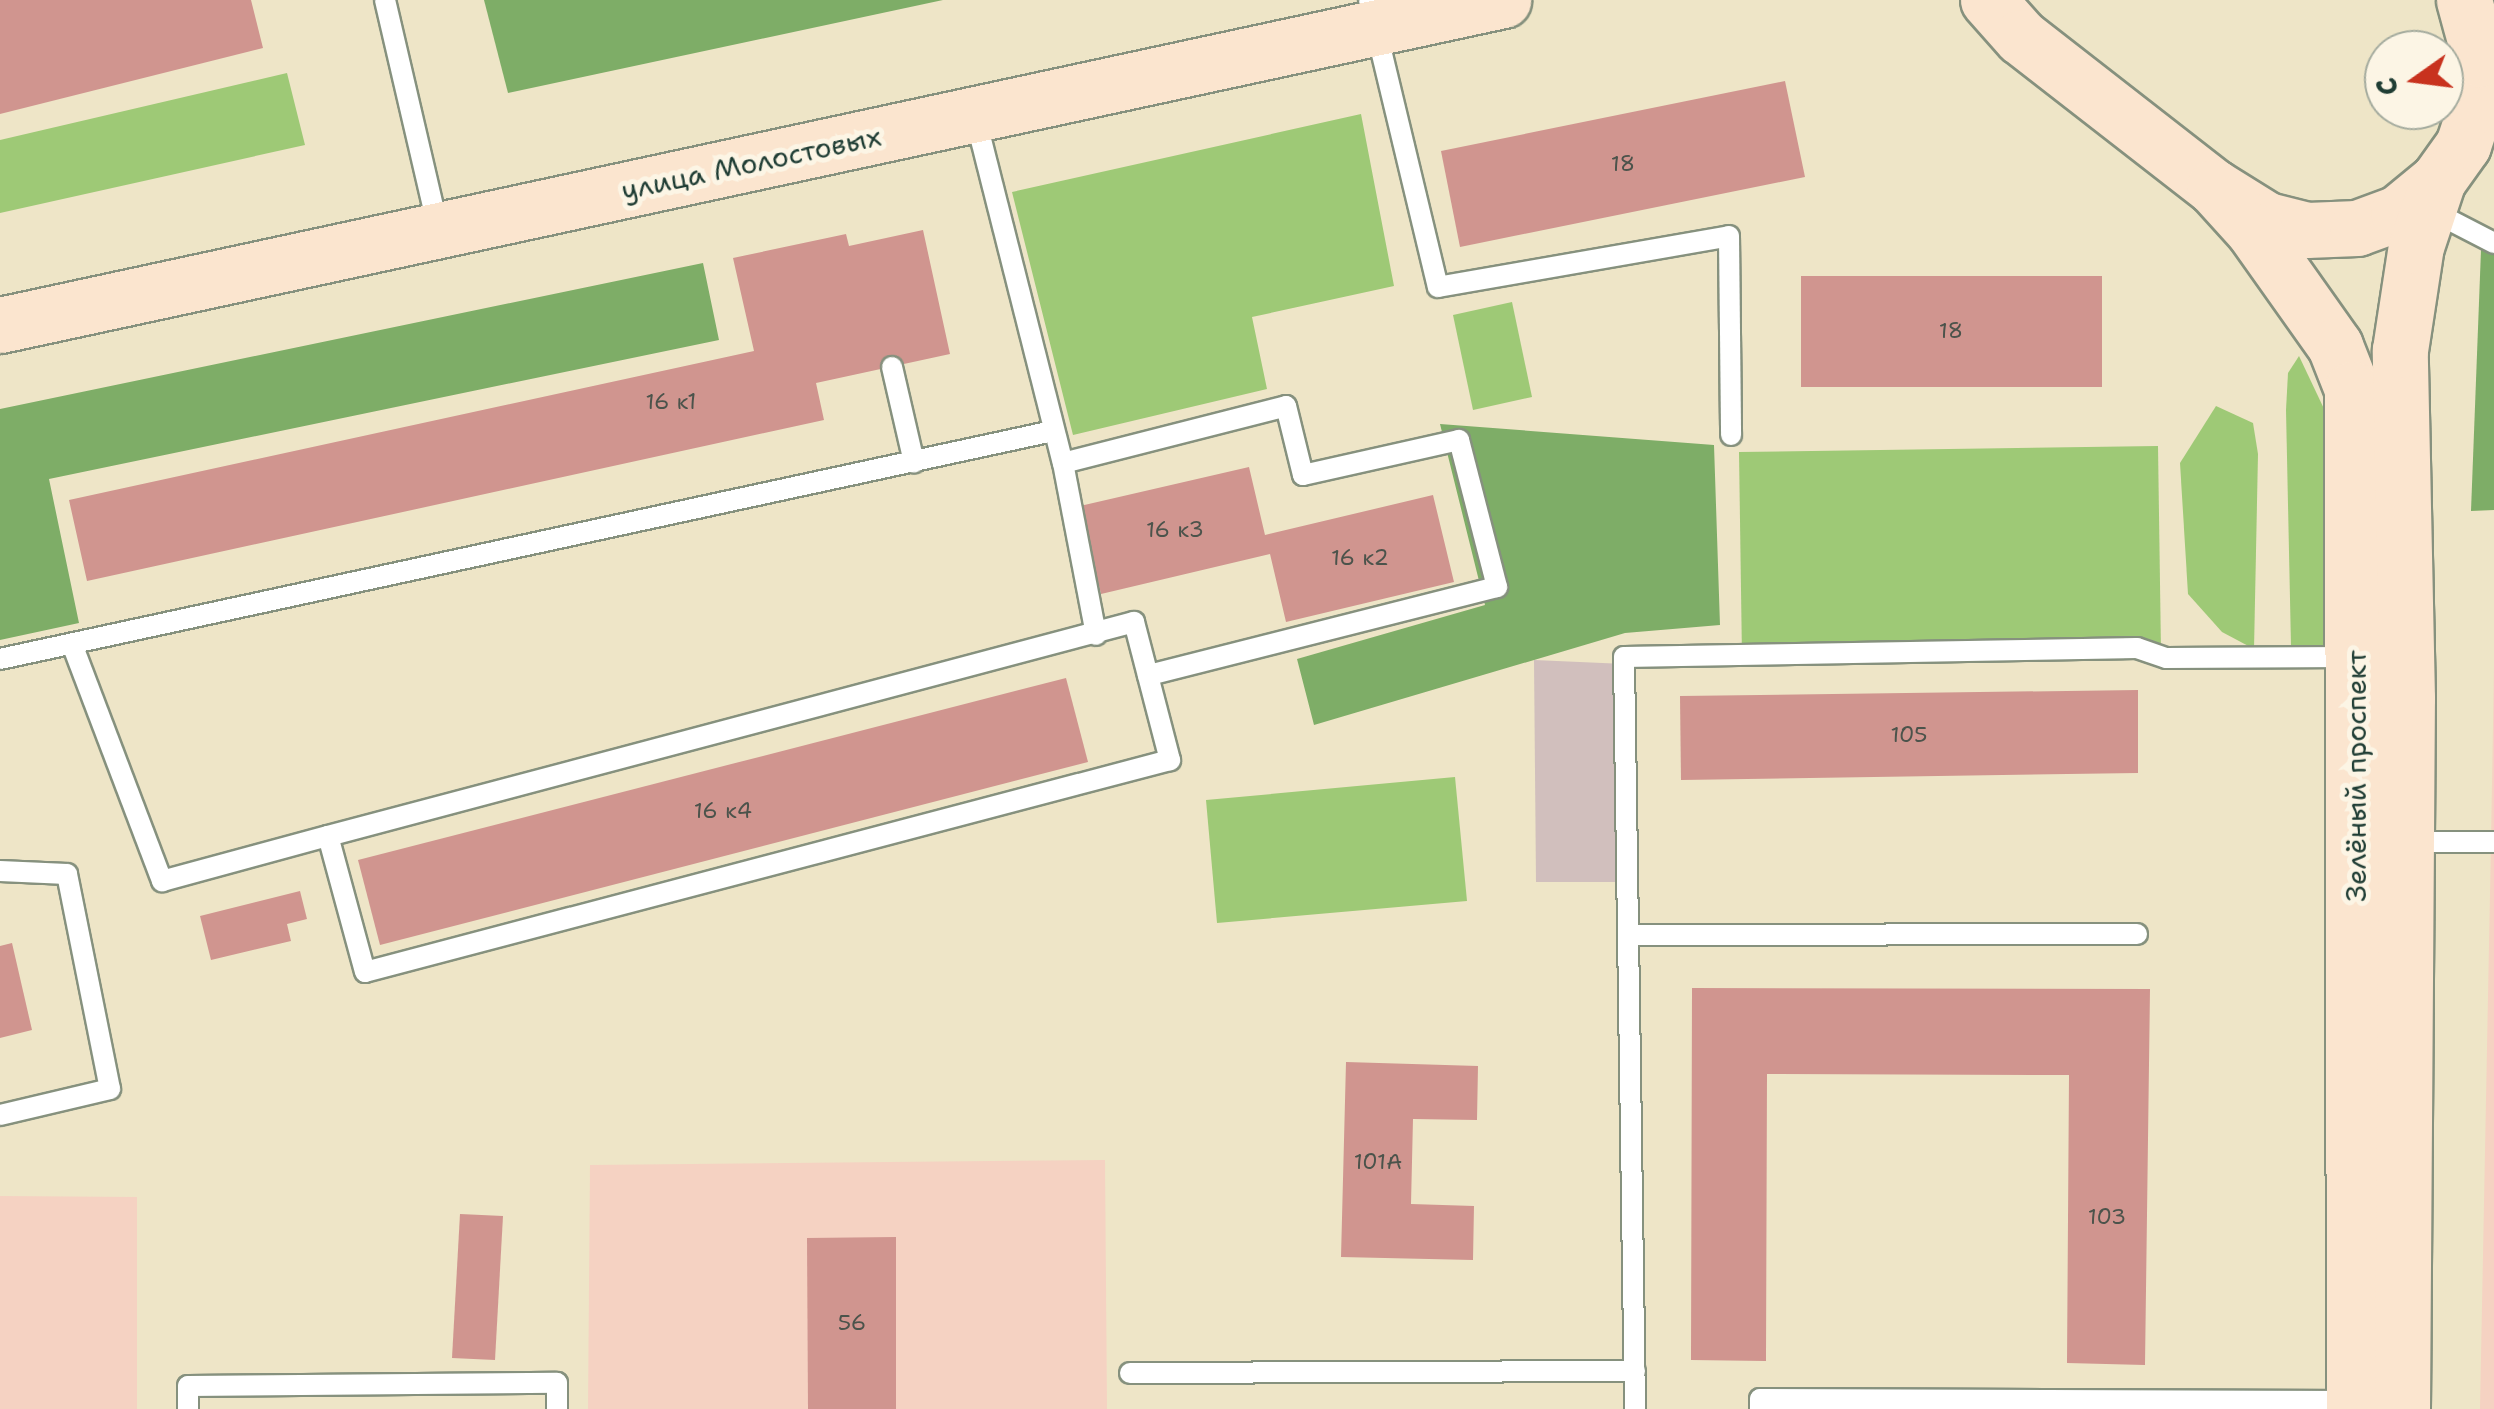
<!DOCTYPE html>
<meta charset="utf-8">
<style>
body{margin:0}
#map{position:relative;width:2494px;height:1409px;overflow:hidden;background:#eee5c7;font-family:"Shantell Sans",sans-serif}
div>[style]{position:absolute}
.built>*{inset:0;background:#f5d2c2}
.industrial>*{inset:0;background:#d1bfbd}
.green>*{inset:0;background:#9ec976}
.forest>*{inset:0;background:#7ead67}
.building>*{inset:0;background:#d0958f}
.roads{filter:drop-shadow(2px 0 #86917e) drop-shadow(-2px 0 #86917e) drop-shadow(0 2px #86917e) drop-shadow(0 -2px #86917e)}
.lane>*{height:20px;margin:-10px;padding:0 10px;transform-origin:10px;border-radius:10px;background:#fff}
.secondary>*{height:55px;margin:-27.5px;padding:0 27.5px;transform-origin:27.5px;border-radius:27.5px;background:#fbe5cf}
span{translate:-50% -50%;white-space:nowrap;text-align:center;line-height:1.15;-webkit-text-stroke:10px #fcf5e5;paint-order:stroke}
.number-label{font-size:22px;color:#4b534b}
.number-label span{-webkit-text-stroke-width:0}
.street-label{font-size:28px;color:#1f3d34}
.north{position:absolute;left:2364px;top:30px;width:100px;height:100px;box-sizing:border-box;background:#fcf5e5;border:2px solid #a4ab9e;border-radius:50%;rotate:256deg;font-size:28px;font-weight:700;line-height:40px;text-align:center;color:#1f3d34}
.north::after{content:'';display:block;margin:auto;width:35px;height:45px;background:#c8321e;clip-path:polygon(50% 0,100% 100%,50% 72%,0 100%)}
</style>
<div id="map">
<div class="built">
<div style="clip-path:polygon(2494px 666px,2494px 1409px,2480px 1409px,2491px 842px)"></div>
<div style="clip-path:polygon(1105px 1160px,1107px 1409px,588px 1409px,590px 1165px)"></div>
<div style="clip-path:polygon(0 1196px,137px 1197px,137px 1409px,0 1409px)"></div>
</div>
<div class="industrial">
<div style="clip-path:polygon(1534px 660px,1625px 664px,1628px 882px,1536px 882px)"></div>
</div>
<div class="green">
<div style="clip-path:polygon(287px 73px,305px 145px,0 213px,0 140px)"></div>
<div style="clip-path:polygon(1361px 114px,1394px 286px,1252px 317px,1267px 389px,1073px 435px,1012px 192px)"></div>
<div style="clip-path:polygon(1512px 302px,1532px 397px,1473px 410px,1453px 315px)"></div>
<div style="clip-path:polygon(2299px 356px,2326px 413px,2326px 645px,2291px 646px,2286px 410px,2288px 373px)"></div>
<div style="clip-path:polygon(2216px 406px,2253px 423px,2258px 454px,2254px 649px,2222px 632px,2188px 594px,2180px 463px)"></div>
<div style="clip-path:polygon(2158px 446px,2161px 652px,1742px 657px,1739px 452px)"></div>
<div style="clip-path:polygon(1455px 777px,1467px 901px,1217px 923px,1206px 800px)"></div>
</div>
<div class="forest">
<div style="clip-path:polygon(484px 0,943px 0,508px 93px)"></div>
<div style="clip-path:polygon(2494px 231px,2494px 510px,2471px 511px,2481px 250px)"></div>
<div style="clip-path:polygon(703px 263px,719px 340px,49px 479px,79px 623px,0 640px,0 409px)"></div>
<div style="clip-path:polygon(1440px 424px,1714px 445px,1720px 625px,1625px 633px,1314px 725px,1297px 659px,1485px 605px)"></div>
</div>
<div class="building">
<div style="clip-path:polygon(0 0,251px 0,263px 48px,0 114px)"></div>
<div style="clip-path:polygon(1785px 81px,1805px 177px,1460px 247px,1441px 151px)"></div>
<div style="clip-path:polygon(923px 230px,950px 354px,816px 383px,824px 420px,87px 581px,69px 500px,754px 351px,733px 258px,846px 234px,849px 246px)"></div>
<div style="clip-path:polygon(1801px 276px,2102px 276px,2102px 387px,1801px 387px)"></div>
<div style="clip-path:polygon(1249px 467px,1265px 535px,1433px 495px,1454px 582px,1286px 622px,1270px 554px,1101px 594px,1080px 506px)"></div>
<div style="clip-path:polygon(1066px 678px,1088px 762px,380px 945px,358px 860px)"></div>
<div style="clip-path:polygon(2138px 690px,2138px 773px,1681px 780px,1680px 696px)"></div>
<div style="clip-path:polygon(300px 891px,307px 919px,287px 924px,291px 941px,211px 960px,200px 916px)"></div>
<div style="clip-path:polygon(12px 943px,32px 1030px,0 1038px,0 946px)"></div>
<div style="clip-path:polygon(1692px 988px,2150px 989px,2145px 1365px,2067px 1363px,2069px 1075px,1767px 1074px,1766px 1361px,1691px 1360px)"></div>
<div style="clip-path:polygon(1346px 1062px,1478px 1066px,1477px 1120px,1413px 1119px,1411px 1204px,1474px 1206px,1473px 1260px,1341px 1257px)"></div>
<div style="clip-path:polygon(460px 1214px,503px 1216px,495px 1360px,452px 1358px)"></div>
<div style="clip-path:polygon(896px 1237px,896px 1409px,808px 1409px,807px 1238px)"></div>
</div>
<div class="roads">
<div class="lane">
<div style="left:385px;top:0;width:233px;rotate:76.9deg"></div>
<div style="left:1369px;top:0;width:295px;rotate:76.5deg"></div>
<div style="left:1438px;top:287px;width:295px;rotate:-9.9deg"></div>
<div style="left:1729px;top:236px;width:199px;rotate:89.4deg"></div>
<div style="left:975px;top:116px;width:358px;rotate:75.8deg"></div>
<div style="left:1063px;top:463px;width:175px;rotate:79.1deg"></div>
<div style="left:2432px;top:211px;width:70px;rotate:27.3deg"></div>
<div style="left:892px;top:367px;width:98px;rotate:77deg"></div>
<div style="left:1063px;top:463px;width:230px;rotate:-14.3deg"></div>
<div style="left:1286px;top:406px;width:71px;rotate:76.2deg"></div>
<div style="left:1303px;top:475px;width:160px;rotate:-12.6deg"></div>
<div style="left:1459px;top:440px;width:152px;rotate:75.5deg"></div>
<div style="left:1497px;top:587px;width:360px;rotate:165.8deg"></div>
<div style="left:1134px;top:622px;width:143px;rotate:75.4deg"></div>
<div style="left:1170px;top:760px;width:832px;rotate:165.25deg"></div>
<div style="left:365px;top:972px;width:141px;rotate:-105.2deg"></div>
<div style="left:328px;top:836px;width:834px;rotate:-14.87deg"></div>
<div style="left:72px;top:644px;width:254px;rotate:69.2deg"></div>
<div style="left:162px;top:881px;width:172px;rotate:-15.2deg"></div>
<div style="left:0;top:659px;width:1077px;rotate:-12.22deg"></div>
<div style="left:2407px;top:842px;width:87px"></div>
<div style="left:0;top:871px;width:67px;rotate:2.6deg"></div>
<div style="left:67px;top:874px;width:219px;rotate:78.7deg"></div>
<div style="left:110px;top:1089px;width:113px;rotate:166.7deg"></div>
<div style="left:1628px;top:935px;width:509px;rotate:-0.11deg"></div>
<div style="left:1130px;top:1373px;width:505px;rotate:-0.23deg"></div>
<div style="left:188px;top:1409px;width:23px;rotate:-90deg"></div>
<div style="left:188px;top:1386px;width:369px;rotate:-0.5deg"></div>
<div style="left:557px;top:1383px;width:26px;rotate:90deg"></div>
<div style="left:1635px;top:1409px;width:752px;rotate:-90.84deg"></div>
<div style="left:1624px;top:657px;width:513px;rotate:-1.01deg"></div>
<div style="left:2137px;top:648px;width:31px;rotate:19deg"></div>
<div style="left:2166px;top:658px;width:183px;rotate:-0.3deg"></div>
<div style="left:1760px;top:1409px;width:10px;rotate:-90deg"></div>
<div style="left:1760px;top:1399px;width:593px;rotate:0.19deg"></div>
</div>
<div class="secondary">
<div style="left:1988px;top:0;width:50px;rotate:48.3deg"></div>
<div style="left:2021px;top:37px;width:244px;rotate:37.9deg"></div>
<div style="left:2214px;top:187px;width:62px;rotate:31.9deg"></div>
<div style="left:2267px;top:220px;width:41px;rotate:14deg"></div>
<div style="left:2307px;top:230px;width:50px;rotate:-2.3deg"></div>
<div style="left:2357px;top:228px;width:44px;rotate:-20.1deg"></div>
<div style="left:2398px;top:213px;width:52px;rotate:-39.5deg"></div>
<div style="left:2438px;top:180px;width:43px;rotate:-54.5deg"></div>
<div style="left:2463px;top:145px;width:41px;rotate:-71.6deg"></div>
<div style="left:2476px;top:106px;width:47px;rotate:-85.1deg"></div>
<div style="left:2480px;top:59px;width:61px;rotate:-105.2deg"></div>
<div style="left:2214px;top:187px;width:58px;rotate:47.8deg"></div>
<div style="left:2253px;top:230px;width:142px;rotate:54.7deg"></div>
<div style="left:2335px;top:346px;width:46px;rotate:68.4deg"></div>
<div style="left:2352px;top:389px;width:1020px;rotate:89.89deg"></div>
<div style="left:0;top:325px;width:1538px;rotate:-12.2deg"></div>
<div style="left:2402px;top:1409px;width:711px;rotate:-89.6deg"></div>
<div style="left:2407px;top:698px;width:348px;rotate:-91.2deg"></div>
<div style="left:2400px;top:350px;width:105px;rotate:-81.3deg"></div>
<div style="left:2416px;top:246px;width:70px;rotate:-71.6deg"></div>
</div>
</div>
<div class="number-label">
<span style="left:1623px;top:164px">18</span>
<span style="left:1951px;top:331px">18</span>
<span style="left:671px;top:402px">16 к1</span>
<span style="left:1175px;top:530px">16 к3</span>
<span style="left:1360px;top:558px">16 к2</span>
<span style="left:1909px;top:735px">105</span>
<span style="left:723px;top:811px">16 к4</span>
<span style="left:1378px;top:1162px">101А</span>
<span style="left:2107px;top:1217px">103</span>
<span style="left:852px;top:1323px">56</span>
</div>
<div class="street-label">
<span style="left:751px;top:163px;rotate:-12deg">улица Молостовых</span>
<span style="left:2356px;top:776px;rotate:-90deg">Зелёный проспект</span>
</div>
<div class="north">С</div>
</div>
